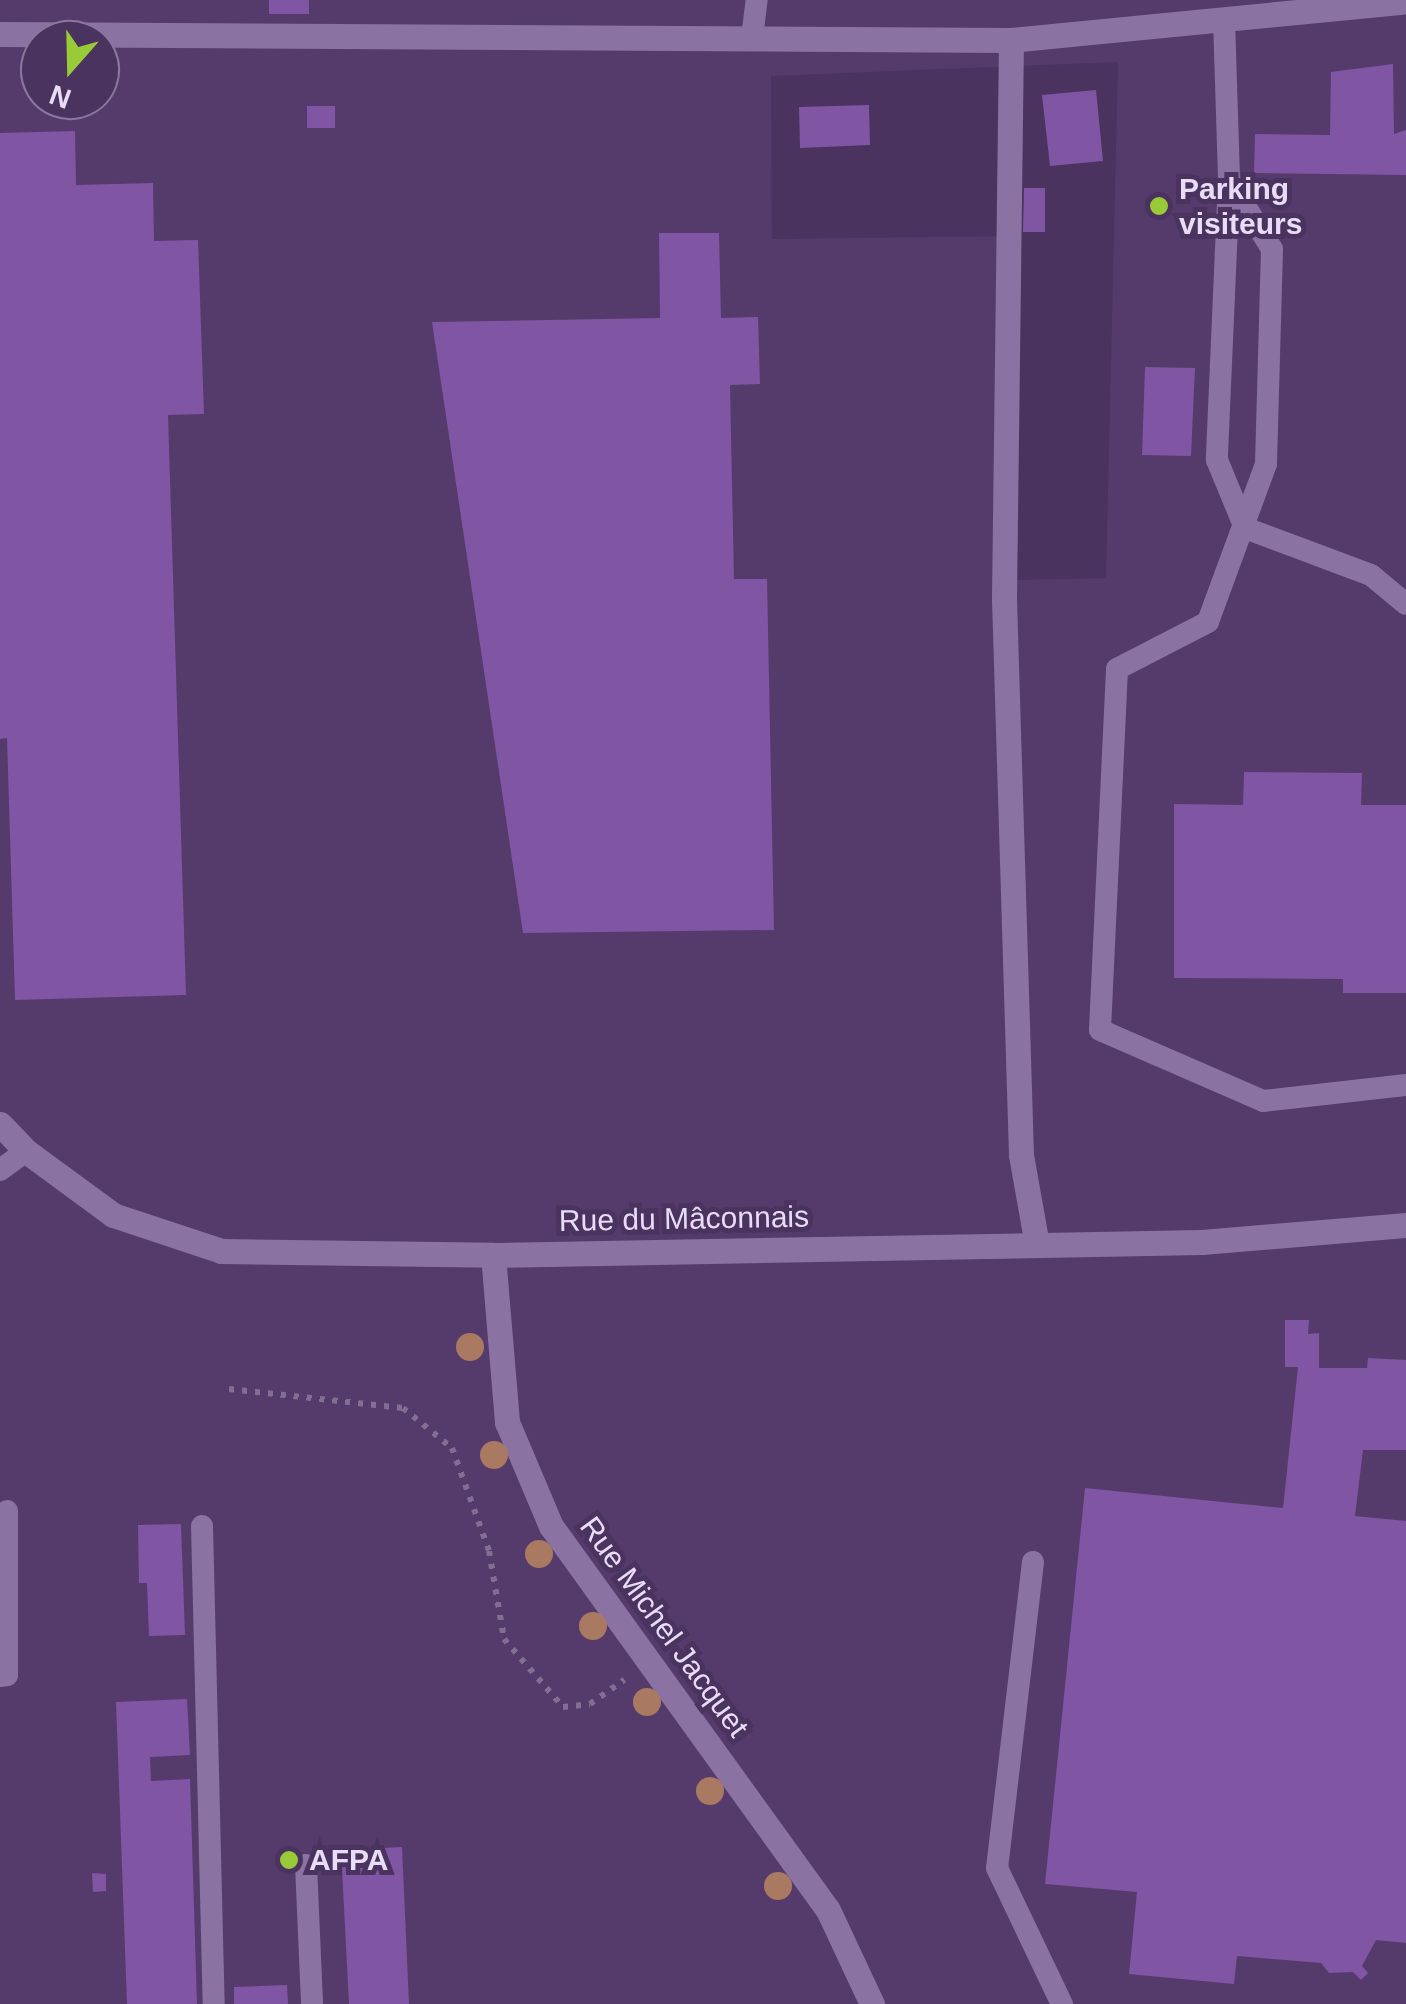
<!DOCTYPE html>
<meta charset="utf-8">
<style>
body{margin:0}
#map{position:relative;width:1406px;height:2004px;overflow:hidden;background:#4a335e;font-family:Arial,sans-serif}
div>[style]{position:absolute}
.built>*{inset:0;background:#553b6c}
.building>*{inset:0;background:#7f55a4}
.path>*{height:6px;margin-top:-3px;transform-origin:0;background:repeating-linear-gradient(90deg,#816e93 0 5px,transparent 0 13px)}
.lane>*{height:22px;margin:-11px;padding:0 11px;transform-origin:11px;border-radius:11px;background:#8a72a2}
.street>*{height:25px;margin:-12.5px;padding:0 12.5px;transform-origin:12.5px;border-radius:12.5px;background:#8a72a2}
.trees>*{width:28px;height:28px;margin:-14px;border-radius:50%;background:#aa7962}
.dots>*{width:28px;height:28px;translate:-50% -50%;box-sizing:border-box;border:5px solid #4a335e;border-radius:50%}
span{translate:-50% -50%;white-space:nowrap;text-align:center;line-height:1.15;-webkit-text-stroke:10px #4a335e;paint-order:stroke}
.poi-label{font-size:30px;color:#e9dcf6;font-weight:700}
.left{translate:0 -50%;text-align:left}
.street-label{font-size:30px;color:#e9dcf6}
.north{position:absolute;left:20px;top:20px;width:100px;height:100px;box-sizing:border-box;background:#4a335e;border:2px solid #8a779b;border-radius:50%;rotate:200deg;font-size:28px;font-weight:700;line-height:40px;text-align:center;color:#e9dcf6}
.north::after{content:'';display:block;margin:auto;width:35px;height:45px;background:#98cb37;clip-path:polygon(50% 0,100% 100%,50% 72%,0 100%)}
</style>
<div id="map">
<div class="built">
<div style="clip-path:polygon(evenodd,0 0,1406px 0,1406px 2004px,0 2004px,0 0,40px 40px,100px 40px,100px 100px,40px 100px,40px 40px,0 0,1118px 62px,1106px 578px,1017px 580px,1019px 236px,772px 239px,771px 76px,1118px 62px)"></div>
</div>
<div class="building">
<div style="clip-path:polygon(269px 0,309px 0,309px 14px,269px 14px)"></div>
<div style="clip-path:polygon(1393px 64px,1394px 134px,1406px 130px,1406px 175px,1254px 173px,1255px 134px,1330px 135px,1331px 72px)"></div>
<div style="clip-path:polygon(1096px 90px,1103px 161px,1050px 166px,1042px 95px)"></div>
<div style="clip-path:polygon(869px 105px,870px 145px,800px 148px,799px 107px)"></div>
<div style="clip-path:polygon(307px 106px,335px 106px,335px 128px,307px 128px)"></div>
<div style="clip-path:polygon(75px 131px,76px 185px,153px 183px,154px 241px,198px 240px,204px 414px,168px 415px,186px 995px,15px 1000px,7px 738px,0 739px,0 133px)"></div>
<div style="clip-path:polygon(1024px 188px,1045px 188px,1045px 232px,1023px 232px)"></div>
<div style="clip-path:polygon(659px 233px,719px 233px,721px 318px,758px 317px,760px 384px,730px 385px,734px 579px,767px 579px,774px 930px,523px 933px,432px 322px,660px 318px)"></div>
<div style="clip-path:polygon(1145px 367px,1195px 368px,1191px 456px,1142px 455px)"></div>
<div style="clip-path:polygon(1244px 772px,1362px 773px,1361px 805px,1406px 805px,1406px 993px,1343px 993px,1343px 979px,1174px 978px,1174px 804px,1243px 805px)"></div>
<div style="clip-path:polygon(1285px 1320px,1309px 1320px,1308px 1334px,1319px 1333px,1319px 1368px,1367px 1368px,1368px 1358px,1406px 1360px,1406px 1450px,1363px 1450px,1355px 1516px,1406px 1521px,1406px 1943px,1376px 1940px,1362px 1966px,1368px 1973px,1361px 1980px,1353px 1972px,1329px 1973px,1321px 1963px,1237px 1956px,1234px 1984px,1129px 1974px,1137px 1892px,1045px 1884px,1085px 1488px,1283px 1508px,1298px 1367px,1285px 1367px)"></div>
<div style="clip-path:polygon(181px 1524px,185px 1635px,149px 1636px,147px 1583px,139px 1583px,138px 1525px)"></div>
<div style="clip-path:polygon(187px 1699px,190px 1755px,150px 1757px,151px 1781px,190px 1779px,197px 2004px,127px 2004px,116px 1702px)"></div>
<div style="clip-path:polygon(402px 1847px,409px 2004px,349px 2004px,341px 1850px)"></div>
<div style="clip-path:polygon(92px 1873px,106px 1874px,106px 1891px,93px 1892px)"></div>
<div style="clip-path:polygon(287px 1985px,288px 2004px,234px 2004px,234px 1987px)"></div>
</div>
<div class="path">
<div style="left:229px;top:1389px;width:175px;rotate:6.2deg"></div>
<div style="left:403px;top:1408px;width:63px;rotate:39.2deg"></div>
<div style="left:452px;top:1448px;width:109px;rotate:70.2deg"></div>
<div style="left:489px;top:1551px;width:89px;rotate:80.3deg"></div>
<div style="left:504px;top:1639px;width:90px;rotate:49.1deg"></div>
<div style="left:563px;top:1707px;width:27px;rotate:-6deg"></div>
<div style="left:590px;top:1704px;width:42px;rotate:-35.2deg"></div>
</div>
<div class="lane">
<div style="left:1224px;top:19px;width:161px;rotate:88.2deg"></div>
<div style="left:1229px;top:180px;width:280px;rotate:92.5deg"></div>
<div style="left:1217px;top:460px;width:74px;rotate:67.6deg"></div>
<div style="left:1245px;top:528px;width:134px;rotate:20.5deg"></div>
<div style="left:1371px;top:575px;width:45px;rotate:39.6deg"></div>
<div style="left:752px;top:38px;width:38px;rotate:-83deg"></div>
<div style="left:1229px;top:180px;width:81px;rotate:58.1deg"></div>
<div style="left:1272px;top:249px;width:215px;rotate:91.6deg"></div>
<div style="left:1266px;top:464px;width:168px;rotate:110.2deg"></div>
<div style="left:1208px;top:622px;width:102px;rotate:152.7deg"></div>
<div style="left:1117px;top:669px;width:361px;rotate:92.7deg"></div>
<div style="left:1100px;top:1030px;width:178px;rotate:23.5deg"></div>
<div style="left:1263px;top:1101px;width:144px;rotate:-6.4deg"></div>
<div style="left:0;top:1170px;width:32px;rotate:-36deg"></div>
<div style="left:202px;top:1526px;width:478px;rotate:88.6deg"></div>
<div style="left:1033px;top:1562px;width:308px;rotate:96.7deg"></div>
<div style="left:997px;top:1868px;width:151px;rotate:64.5deg"></div>
<div style="left:0;top:1676px;width:7px;rotate:-8deg"></div>
<div style="left:7px;top:1675px;width:164px;rotate:-90deg"></div>
<div style="left:306px;top:1865px;width:139px;rotate:87.5deg"></div>
</div>
<div class="street">
<div style="left:0;top:34px;width:1011px;rotate:0.34deg"></div>
<div style="left:1011px;top:40px;width:397px;rotate:-5.6deg"></div>
<div style="left:1011px;top:40px;width:559px;rotate:90.72deg"></div>
<div style="left:1004px;top:599px;width:556px;rotate:88.25deg"></div>
<div style="left:1021px;top:1155px;width:91px;rotate:79.9deg"></div>
<div style="left:0;top:1124px;width:37px;rotate:46deg"></div>
<div style="left:26px;top:1151px;width:108px;rotate:36.3deg"></div>
<div style="left:113px;top:1215px;width:114px;rotate:18.4deg"></div>
<div style="left:221px;top:1251px;width:272px;rotate:0.8deg"></div>
<div style="left:493px;top:1255px;width:709px;rotate:-1.05deg"></div>
<div style="left:1202px;top:1242px;width:205px;rotate:-4.8deg"></div>
<div style="left:493px;top:1255px;width:168px;rotate:85.2deg"></div>
<div style="left:507px;top:1422px;width:113px;rotate:67.1deg"></div>
<div style="left:551px;top:1526px;width:473px;rotate:54.2deg"></div>
<div style="left:828px;top:1910px;width:104px;rotate:64.9deg"></div>
</div>
<div class="trees">
<div style="left:470px;top:1347px"></div>
<div style="left:494px;top:1455px"></div>
<div style="left:539px;top:1554px"></div>
<div style="left:593px;top:1626px"></div>
<div style="left:647px;top:1702px"></div>
<div style="left:710px;top:1791px"></div>
<div style="left:778px;top:1886px"></div>
</div>
<div class="dots">
<div style="left:1159px;top:206px;background:#98cb37"></div>
<div style="left:289px;top:1860px;background:#98cb37"></div>
</div>
<div class="poi-label">
<span class="left" style="left:1179px;top:206px">Parking<br>visiteurs</span>
<span class="left" style="left:309px;top:1860px">AFPA</span>
</div>
<div class="street-label">
<span style="left:684px;top:1219px;rotate:-1deg">Rue du Mâconnais</span>
<span style="left:664px;top:1627px;rotate:54deg">Rue Michel Jacquet</span>
</div>
<div class="north">N</div>
</div>
